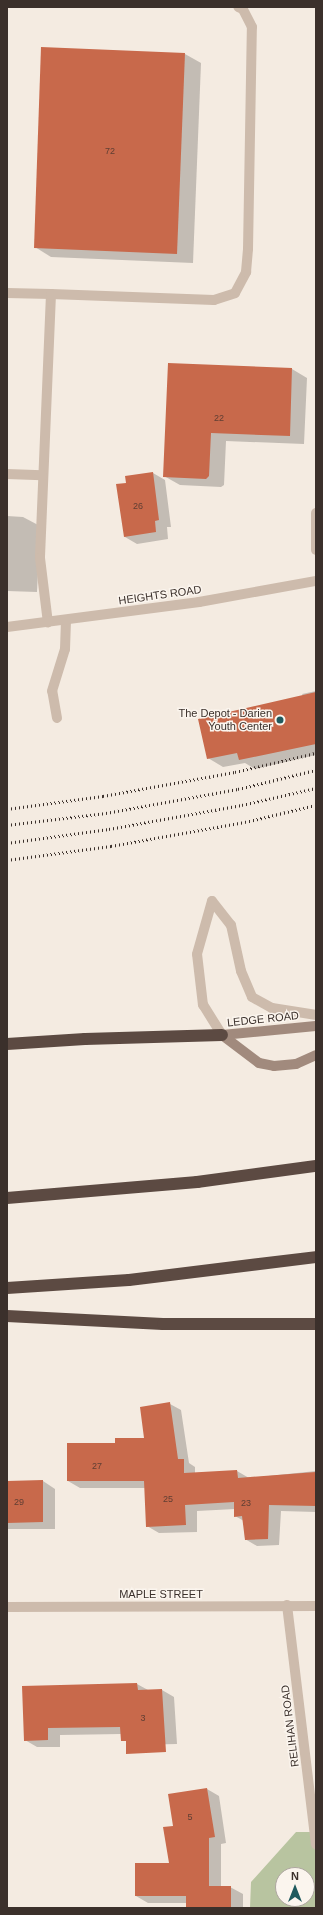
<!DOCTYPE html>
<style>
body{margin:0}
#map{position:relative;width:323px;height:1915px;overflow:hidden;background:#f4ebe1;font-family:Helvetica,sans-serif}
div>[style]{position:absolute}
.green>*{inset:0;background:#b8c4a0}
.shadow>*{inset:0;background:#0003}
.building>*{inset:0;background:#c8694b}
.service>*{height:10px;margin:-5px;padding:0 5px;transform-origin:5px;border-radius:5px;background:#cdbbac}
.minor>*{height:10px;margin:-5px;padding:0 5px;transform-origin:5px;border-radius:5px;background:#cdbbac}
.tertiary>*{height:10px;margin:-5px;padding:0 5px;transform-origin:5px;border-radius:5px;background:#cdbbac}
.secondary>*{height:10px;margin:-5px;padding:0 5px;transform-origin:5px;border-radius:5px;background:#a18a7d}
.motorway>*{height:12px;margin:-6px;padding:0 6px;transform-origin:6px;border-radius:6px;background:#5c4a42}
.rail>*{height:3px;margin-top:-1.5px;transform-origin:0;background:repeating-linear-gradient(90deg,#3b302b 0 1px,transparent 0 4px)}
.dots>*{width:11px;height:11px;translate:-50% -50%;box-sizing:border-box;border:2px solid #fbf5ee;border-radius:50%}
span{translate:-50% -50%;white-space:nowrap;text-align:center;line-height:1.15;-webkit-text-stroke:3px #fbf5ee;paint-order:stroke}
.number-label{font-size:9px;color:#5e3e33}
.number-label span{-webkit-text-stroke-width:0}
.street-label{font-size:11px;color:#3b302b}
.poi-label{font-size:11px;color:#3b302b}
.right{translate:-100% -50%;text-align:right}
.frame{position:absolute;inset:0;border:8px solid #3b302b;pointer-events:none}
.north{position:absolute;left:275px;top:1867px;width:40px;height:40px;box-sizing:border-box;background:#fbf5ee;border:1px solid #aea6a0;border-radius:50%;rotate:0deg;font-size:11px;font-weight:700;line-height:16px;text-align:center;color:#3b302b}
.north::after{content:'';display:block;margin:auto;width:14px;height:18px;background:#1f5a5e;clip-path:polygon(50% 0,100% 100%,50% 72%,0 100%)}
</style>
<div id="map">
<div class="green">
<div style="clip-path:polygon(evenodd,296px 1832px,316px 1832px,316px 1908px,250px 1908px,251px 1882px,296px 1832px,283px 1875px,307px 1875px,307px 1899px,283px 1899px,283px 1875px)"></div>
</div>
<div class="shadow">
<div style="clip-path:polygon(185px 54px,201px 63px,193px 263px,51px 257px,35px 247px)"></div>
<div style="clip-path:polygon(169px 364px,292px 369px,307px 378px,304px 444px,226px 441px,224px 485px,221px 487px,180px 485px,164px 476px)"></div>
<div style="clip-path:polygon(153px 473px,165px 480px,171px 527px,167px 527px,168px 539px,137px 544px,125px 537px,127px 483px)"></div>
<div style="clip-path:polygon(7px 516px,23px 517px,40px 526px,37px 592px,7px 591px)"></div>
<div style="clip-path:polygon(316px 691px,316px 755px,255px 769px,245px 763px,223px 767px,208px 758px,303px 696px,302px 694px)"></div>
<div style="clip-path:polygon(170px 1404px,181px 1410px,189px 1463px,195px 1467px,195px 1473px,237px 1471px,249px 1478px,316px 1471px,316px 1512px,281px 1511px,279px 1545px,257px 1546px,245px 1539px,244px 1521px,235px 1516px,235px 1509px,197px 1511px,197px 1532px,159px 1533px,147px 1526px,145px 1488px,80px 1488px,68px 1481px,116px 1444px,146px 1439px)"></div>
<div style="clip-path:polygon(43px 1481px,55px 1489px,55px 1529px,7px 1529px,7px 1482px)"></div>
<div style="clip-path:polygon(137px 1684px,148px 1690px,162px 1690px,174px 1697px,177px 1744px,134px 1745px,121px 1734px,60px 1735px,60px 1747px,37px 1747px,25px 1740px,23px 1687px)"></div>
<div style="clip-path:polygon(207px 1789px,219px 1796px,226px 1843px,221px 1844px,221px 1887px,230px 1887px,243px 1894px,243px 1908px,188px 1908px,188px 1903px,148px 1903px,136px 1896px,170px 1864px,174px 1827px)"></div>
</div>
<div class="building">
<div style="clip-path:polygon(41px 47px,185px 53px,177px 254px,34px 248px)"></div>
<div style="clip-path:polygon(168px 363px,292px 368px,290px 436px,211px 433px,209px 476px,206px 479px,163px 477px)"></div>
<div style="clip-path:polygon(153px 472px,159px 520px,155px 521px,156px 532px,124px 537px,116px 484px,126px 483px,125px 476px)"></div>
<div style="clip-path:polygon(316px 692px,316px 744px,239px 760px,237px 753px,207px 759px,198px 719px)"></div>
<div style="clip-path:polygon(170px 1402px,178px 1459px,184px 1459px,184px 1473px,237px 1470px,238px 1478px,316px 1472px,316px 1506px,269px 1505px,268px 1539px,245px 1540px,242px 1516px,234px 1517px,234px 1502px,185px 1505px,186px 1525px,146px 1527px,144px 1481px,67px 1481px,67px 1443px,115px 1443px,115px 1438px,144px 1438px,140px 1407px)"></div>
<div style="clip-path:polygon(43px 1480px,43px 1522px,7px 1523px,7px 1481px)"></div>
<div style="clip-path:polygon(137px 1683px,138px 1690px,162px 1689px,166px 1752px,126px 1754px,126px 1741px,121px 1741px,120px 1727px,48px 1728px,48px 1740px,24px 1741px,22px 1686px)"></div>
<div style="clip-path:polygon(207px 1788px,215px 1837px,209px 1838px,209px 1886px,231px 1886px,231px 1908px,186px 1908px,186px 1896px,135px 1896px,135px 1863px,169px 1863px,163px 1827px,173px 1826px,168px 1794px)"></div>
</div>
<div class="service">
<div style="left:7px;top:293px;width:44px;rotate:1.3deg"></div>
<div style="left:51px;top:294px;width:264px;rotate:92.4deg"></div>
<div style="left:40px;top:558px;width:65px;rotate:83deg"></div>
<div style="left:51px;top:294px;width:163px;rotate:2.1deg"></div>
<div style="left:214px;top:300px;width:22px;rotate:-18deg"></div>
<div style="left:235px;top:293px;width:24px;rotate:-62deg"></div>
<div style="left:246px;top:272px;width:23px;rotate:-85deg"></div>
<div style="left:248px;top:249px;width:222px;rotate:-89deg"></div>
<div style="left:252px;top:27px;width:20px;rotate:-117deg"></div>
<div style="left:243px;top:9px;width:5px;rotate:-158deg"></div>
<div style="left:7px;top:474px;width:35px;rotate:2deg"></div>
<div style="left:316px;top:513px;width:37px;rotate:90deg"></div>
<div style="left:57px;top:718px;width:27px;rotate:-100deg"></div>
<div style="left:52px;top:691px;width:44px;rotate:-72.8deg"></div>
<div style="left:65px;top:649px;width:29px;rotate:-88deg"></div>
<div style="left:222px;top:1035px;width:36px;rotate:-122deg"></div>
<div style="left:203px;top:1005px;width:51px;rotate:-96.7deg"></div>
<div style="left:197px;top:954px;width:55px;rotate:-74.2deg"></div>
<div style="left:212px;top:901px;width:31px;rotate:52deg"></div>
<div style="left:231px;top:925px;width:47px;rotate:77.7deg"></div>
<div style="left:241px;top:971px;width:28px;rotate:67deg"></div>
<div style="left:252px;top:997px;width:23px;rotate:29deg"></div>
<div style="left:272px;top:1008px;width:45px;rotate:9deg"></div>
</div>
<div class="minor">
<div style="left:287px;top:1605px;width:241px;rotate:83.1deg"></div>
</div>
<div class="tertiary">
<div style="left:7px;top:627px;width:194px;rotate:-7.4deg"></div>
<div style="left:199px;top:602px;width:119px;rotate:-10.2deg"></div>
<div style="left:7px;top:1607px;width:309px;rotate:-0.2deg"></div>
</div>
<div class="secondary">
<div style="left:222px;top:1035px;width:46px;rotate:37.1deg"></div>
<div style="left:259px;top:1063px;width:15px;rotate:11deg"></div>
<div style="left:274px;top:1066px;width:22px;rotate:-5deg"></div>
<div style="left:296px;top:1064px;width:22px;rotate:-24deg"></div>
<div style="left:222px;top:1035px;width:94px;rotate:-5.5deg"></div>
</div>
<div class="motorway">
<div style="left:7px;top:1044px;width:78px;rotate:-3.7deg"></div>
<div style="left:85px;top:1039px;width:137px;rotate:-1.7deg"></div>
<div style="left:7px;top:1198px;width:191px;rotate:-4.8deg"></div>
<div style="left:197px;top:1182px;width:120px;rotate:-7.7deg"></div>
<div style="left:7px;top:1288px;width:122px;rotate:-3.8deg"></div>
<div style="left:129px;top:1280px;width:188px;rotate:-7deg"></div>
<div style="left:7px;top:1316px;width:156px;rotate:2.9deg"></div>
<div style="left:163px;top:1324px;width:153px"></div>
</div>
<div class="rail">
<div style="left:7px;top:809px;width:97px;rotate:-7.7deg"></div>
<div style="left:103px;top:796px;width:134px;rotate:-10.3deg"></div>
<div style="left:235px;top:772px;width:83px;rotate:-13.2deg"></div>
<div style="left:7px;top:825px;width:100px;rotate:-6.9deg"></div>
<div style="left:106px;top:813px;width:134px;rotate:-10.3deg"></div>
<div style="left:238px;top:789px;width:80px;rotate:-13.7deg"></div>
<div style="left:7px;top:843px;width:103px;rotate:-7.8deg"></div>
<div style="left:109px;top:829px;width:135px;rotate:-10.2deg"></div>
<div style="left:242px;top:805px;width:76px;rotate:-12.9deg"></div>
<div style="left:7px;top:860px;width:105px;rotate:-7.7deg"></div>
<div style="left:111px;top:846px;width:136px;rotate:-10.2deg"></div>
<div style="left:245px;top:822px;width:73px;rotate:-13.5deg"></div>
</div>
<div class="dots">
<div style="left:280px;top:720px;background:#1f5a5e"></div>
</div>
<div class="number-label">
<span style="left:110px;top:151px">72</span>
<span style="left:219px;top:418px">22</span>
<span style="left:138px;top:506px">26</span>
<span style="left:97px;top:1466px">27</span>
<span style="left:168px;top:1499px">25</span>
<span style="left:19px;top:1502px">29</span>
<span style="left:246px;top:1503px">23</span>
<span style="left:143px;top:1718px">3</span>
<span style="left:190px;top:1817px">5</span>
</div>
<div class="street-label">
<span style="left:160px;top:595px;rotate:-8deg">HEIGHTS ROAD</span>
<span style="left:263px;top:1019px;rotate:-6deg">LEDGE ROAD</span>
<span style="left:161px;top:1594px">MAPLE STREET</span>
<span style="left:290px;top:1726px;rotate:-97deg">RELIHAN ROAD</span>
</div>
<div class="poi-label">
<span class="right" style="left:272px;top:720px">The Depot - Darien<br>Youth Center</span>
</div>
<div class="frame"></div>
<div class="north">N</div>
</div>
